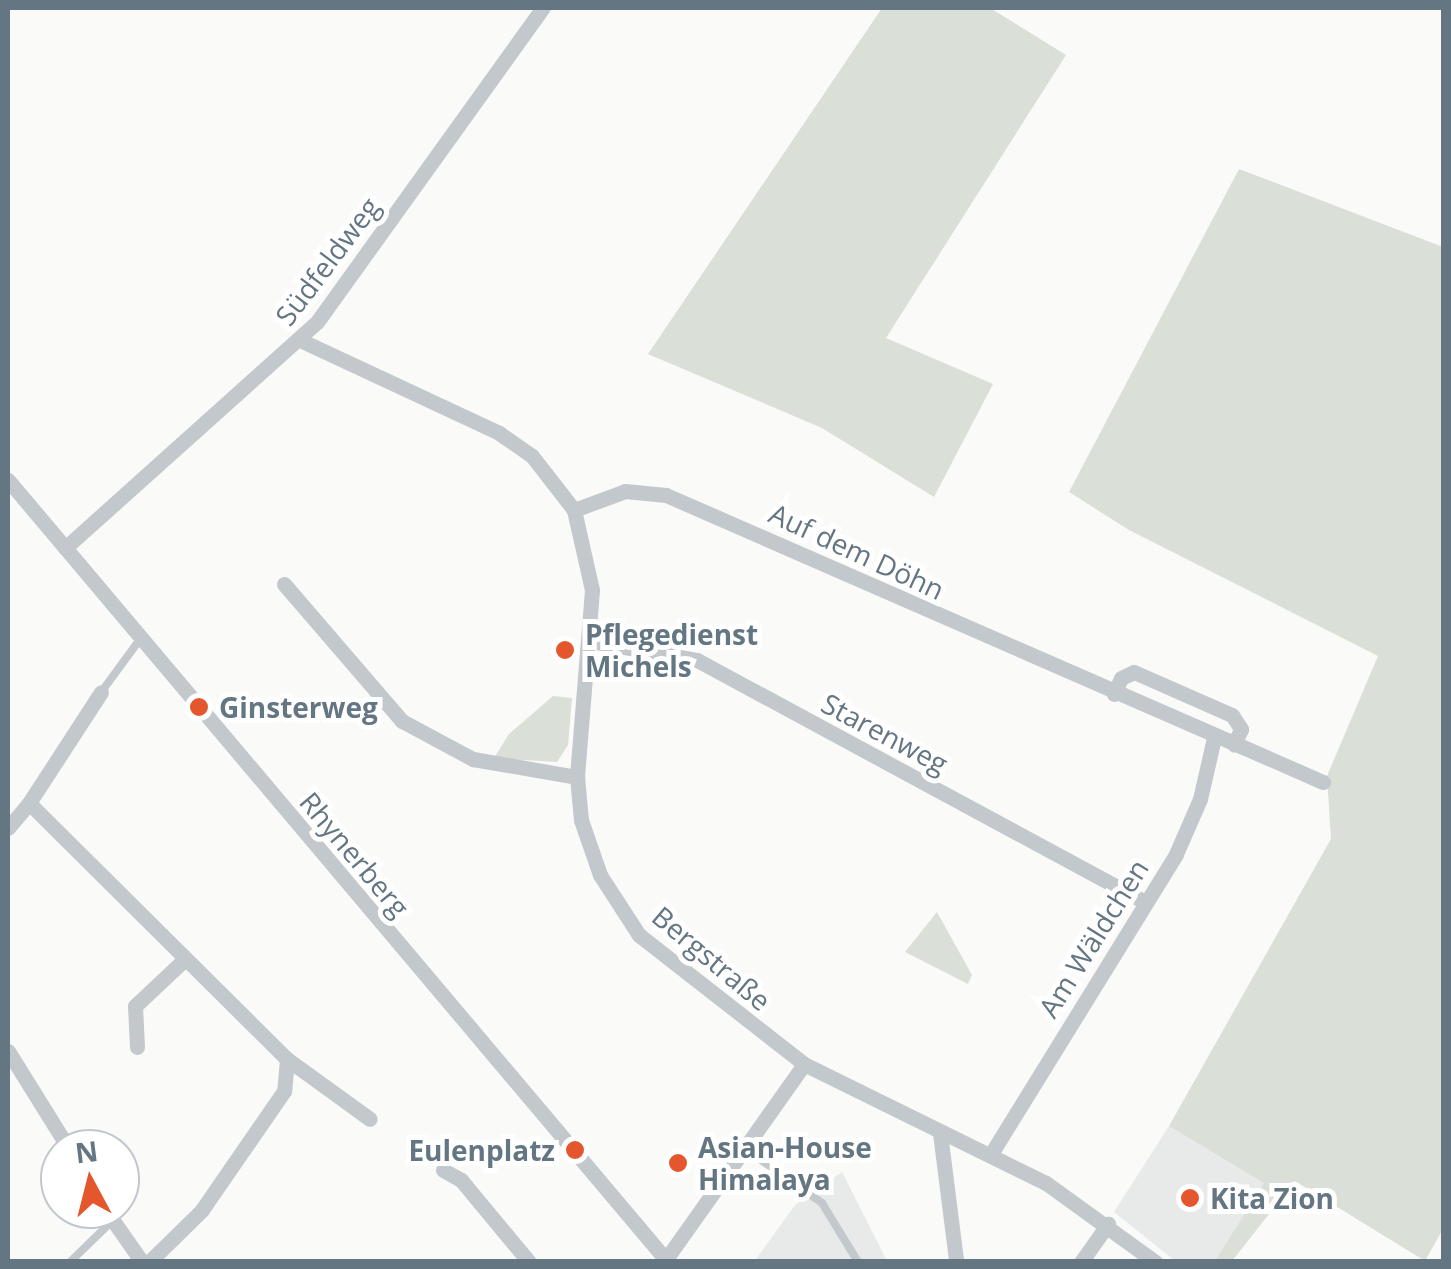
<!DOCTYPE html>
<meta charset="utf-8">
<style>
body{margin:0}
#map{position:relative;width:1451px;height:1269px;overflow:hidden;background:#fafaf8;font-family:"Open Sans",sans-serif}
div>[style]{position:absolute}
.built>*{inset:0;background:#e8e9e9}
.green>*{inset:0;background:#dadfd7}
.lane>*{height:8px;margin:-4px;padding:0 4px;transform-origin:4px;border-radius:4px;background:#c3c8cc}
.street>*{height:15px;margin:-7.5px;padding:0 7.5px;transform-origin:7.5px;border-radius:7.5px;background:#c3c8cc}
.dots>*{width:28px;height:28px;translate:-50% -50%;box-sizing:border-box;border:5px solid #fff;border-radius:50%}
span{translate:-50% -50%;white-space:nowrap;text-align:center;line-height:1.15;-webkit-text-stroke:10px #fff;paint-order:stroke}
.street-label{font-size:28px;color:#657683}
.poi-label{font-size:28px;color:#657683;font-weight:700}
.left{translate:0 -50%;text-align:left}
.right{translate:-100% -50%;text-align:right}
.frame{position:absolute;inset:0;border:10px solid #657683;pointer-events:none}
.north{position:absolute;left:40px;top:1129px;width:100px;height:100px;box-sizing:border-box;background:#fff;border:2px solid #c1c8cd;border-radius:50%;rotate:353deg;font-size:28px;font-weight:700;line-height:40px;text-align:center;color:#657683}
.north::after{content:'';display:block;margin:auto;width:35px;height:45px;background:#e4572e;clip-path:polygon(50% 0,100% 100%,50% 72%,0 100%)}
</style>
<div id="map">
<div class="built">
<div style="clip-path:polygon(1169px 1126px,1265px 1183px,1215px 1261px,1175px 1261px,1114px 1212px)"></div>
<div style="clip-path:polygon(842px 1172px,887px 1261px,754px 1262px,795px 1205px)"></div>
</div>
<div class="green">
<div style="clip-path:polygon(882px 8px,990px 8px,1066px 55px,886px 338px,993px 384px,934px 497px,822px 428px,648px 354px)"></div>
<div style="clip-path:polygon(1239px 169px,1443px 247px,1444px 1227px,1425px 1261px,1295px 1181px,1232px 1261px,1215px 1261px,1264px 1183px,1169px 1126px,1331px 839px,1327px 776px,1378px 656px,1129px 530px,1069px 492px)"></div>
<div style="clip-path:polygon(553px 696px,572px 698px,568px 745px,557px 762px,494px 758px,509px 734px)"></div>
<div style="clip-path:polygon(937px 912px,972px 975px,968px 984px,905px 952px)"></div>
</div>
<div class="lane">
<div style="left:102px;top:691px;width:66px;rotate:-53.7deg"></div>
<div style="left:747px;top:1150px;width:92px;rotate:35.2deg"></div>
<div style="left:822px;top:1203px;width:69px;rotate:58.6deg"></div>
<div style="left:70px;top:1262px;width:59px;rotate:-44.3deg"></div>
</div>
<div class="street">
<div style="left:300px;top:340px;width:220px;rotate:25deg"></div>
<div style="left:499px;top:433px;width:40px;rotate:34.9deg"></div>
<div style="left:532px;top:456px;width:68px;rotate:52.1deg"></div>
<div style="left:574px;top:510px;width:82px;rotate:77.3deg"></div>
<div style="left:592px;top:590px;width:188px;rotate:94.6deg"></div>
<div style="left:577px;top:777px;width:43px;rotate:84.7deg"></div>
<div style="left:581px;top:820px;width:58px;rotate:70.9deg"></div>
<div style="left:600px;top:875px;width:72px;rotate:57deg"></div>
<div style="left:639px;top:935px;width:209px;rotate:38deg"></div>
<div style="left:804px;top:1064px;width:270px;rotate:26.2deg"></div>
<div style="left:1046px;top:1183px;width:135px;rotate:35.9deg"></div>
<div style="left:8px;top:480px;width:1023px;rotate:49.84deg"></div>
<div style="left:574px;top:510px;width:54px;rotate:-20.4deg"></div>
<div style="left:625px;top:491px;width:41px;rotate:5.6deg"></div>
<div style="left:666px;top:495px;width:717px;rotate:23.6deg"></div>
<div style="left:65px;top:548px;width:338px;rotate:-41.9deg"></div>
<div style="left:317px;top:322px;width:387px;rotate:-54.3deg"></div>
<div style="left:284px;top:584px;width:181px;rotate:49.3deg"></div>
<div style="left:402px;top:721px;width:81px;rotate:28.2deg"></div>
<div style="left:473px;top:759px;width:106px;rotate:9.8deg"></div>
<div style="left:591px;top:641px;width:108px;rotate:10.2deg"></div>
<div style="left:697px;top:660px;width:509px;rotate:28.38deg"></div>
<div style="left:1114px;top:694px;width:17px;rotate:-66deg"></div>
<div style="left:1121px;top:678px;width:14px;rotate:-25deg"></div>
<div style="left:1134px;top:672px;width:107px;rotate:23.7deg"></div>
<div style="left:1232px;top:715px;width:17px;rotate:57deg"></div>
<div style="left:1241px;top:729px;width:17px;rotate:114deg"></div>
<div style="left:29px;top:803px;width:132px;rotate:-57deg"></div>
<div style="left:8px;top:828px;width:33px;rotate:-50deg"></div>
<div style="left:29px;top:803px;width:363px;rotate:44.8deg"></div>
<div style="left:287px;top:1059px;width:32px;rotate:95deg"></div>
<div style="left:284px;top:1091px;width:145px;rotate:124.6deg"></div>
<div style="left:202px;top:1210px;width:74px;rotate:135.5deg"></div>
<div style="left:137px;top:1047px;width:41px;rotate:-92.8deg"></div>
<div style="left:135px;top:1006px;width:66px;rotate:-43.2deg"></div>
<div style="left:8px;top:1051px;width:115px;rotate:58.1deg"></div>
<div style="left:287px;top:1059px;width:102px;rotate:35.9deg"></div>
<div style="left:940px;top:1133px;width:127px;rotate:82.8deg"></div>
<div style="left:991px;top:1154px;width:352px;rotate:-58.3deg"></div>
<div style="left:1176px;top:854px;width:60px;rotate:-66.4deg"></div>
<div style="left:1200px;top:799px;width:63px;rotate:-77.1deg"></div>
<div style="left:443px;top:1170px;width:21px;rotate:29deg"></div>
<div style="left:461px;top:1180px;width:107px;rotate:50.3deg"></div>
<div style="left:105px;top:1209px;width:65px;rotate:55.1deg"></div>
<div style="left:664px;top:1262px;width:242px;rotate:-54.7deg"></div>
<div style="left:1081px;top:1262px;width:47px;rotate:-54.6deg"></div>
</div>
<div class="dots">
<div style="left:565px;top:650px;background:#e4572e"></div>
<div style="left:199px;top:707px;background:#e4572e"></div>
<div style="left:575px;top:1150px;background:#e4572e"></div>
<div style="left:678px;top:1163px;background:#e4572e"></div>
<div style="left:1190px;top:1198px;background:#e4572e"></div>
</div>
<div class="street-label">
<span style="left:327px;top:261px;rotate:-53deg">Südfeldweg</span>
<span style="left:857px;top:551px;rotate:25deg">Auf dem Döhn</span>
<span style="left:885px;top:733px;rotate:28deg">Starenweg</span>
<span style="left:355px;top:854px;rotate:50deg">Rhynerberg</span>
<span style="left:1093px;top:938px;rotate:-58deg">Am Wäldchen</span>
<span style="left:712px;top:958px;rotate:40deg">Bergstraße</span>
</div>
<div class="poi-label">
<span class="left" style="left:585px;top:650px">Pflegedienst<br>Michels</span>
<span class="left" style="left:219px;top:707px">Ginsterweg</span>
<span class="left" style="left:698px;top:1163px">Asian-House<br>Himalaya</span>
<span class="right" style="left:555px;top:1150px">Eulenplatz</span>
<span class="left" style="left:1210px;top:1198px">Kita Zion</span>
</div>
<div class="frame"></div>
<div class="north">N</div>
</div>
